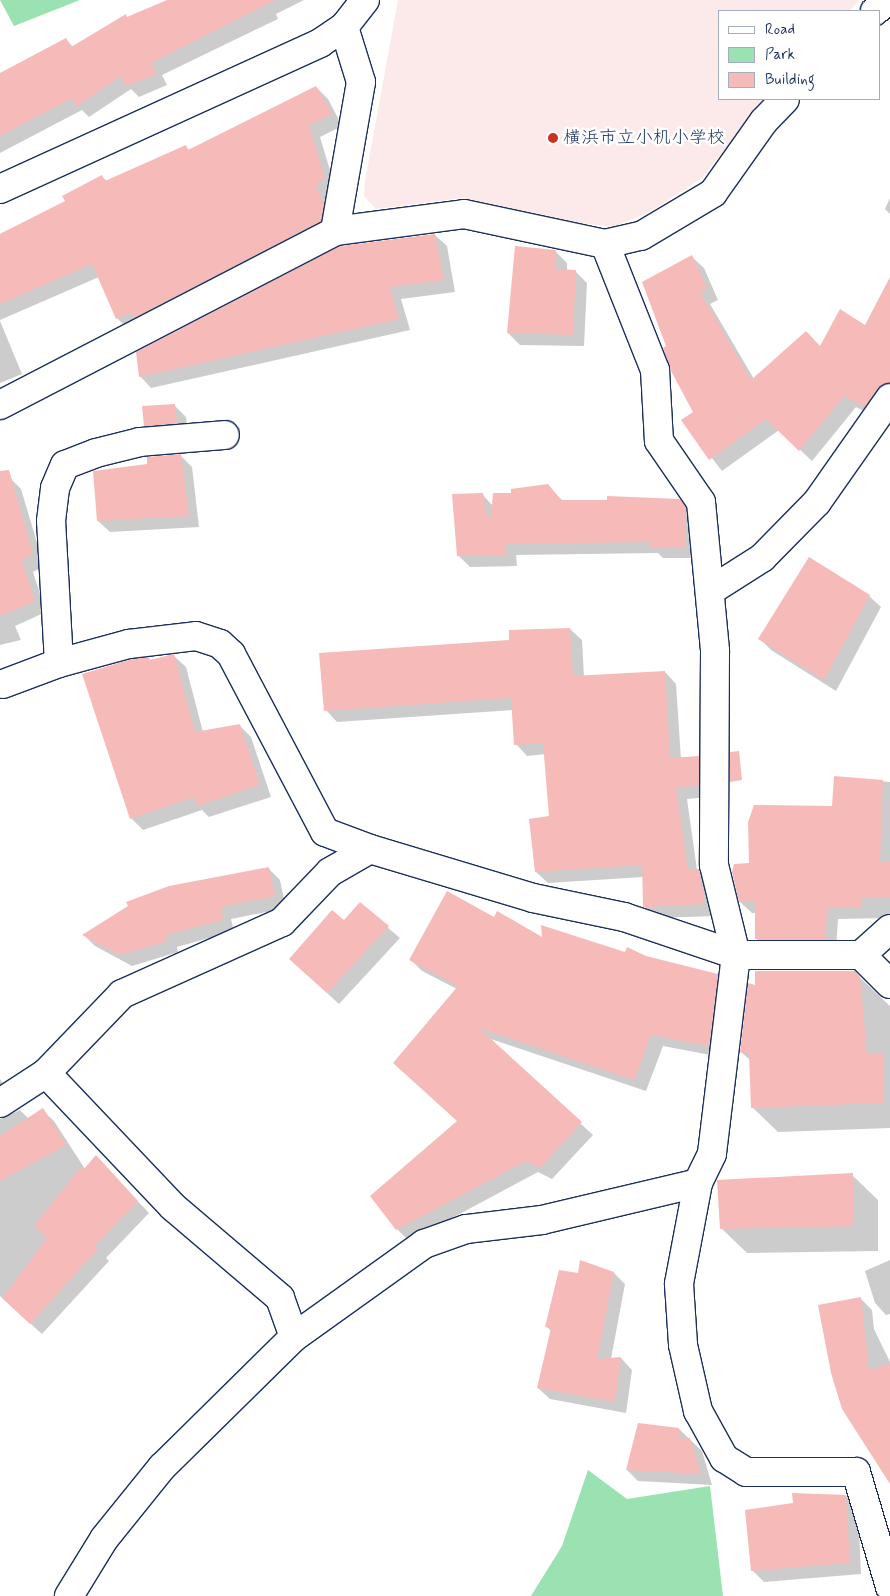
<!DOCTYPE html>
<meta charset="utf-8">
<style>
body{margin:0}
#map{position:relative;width:890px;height:1596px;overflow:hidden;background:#fff;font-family:Mynerve,"Klee One",sans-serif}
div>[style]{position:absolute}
.built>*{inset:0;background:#fceaea}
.green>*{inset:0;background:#9ae2b1}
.shadow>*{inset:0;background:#0003}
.building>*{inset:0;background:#f6bab8}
.roads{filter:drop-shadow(1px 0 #1b2f5e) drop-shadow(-1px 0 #1b2f5e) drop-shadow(0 1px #1b2f5e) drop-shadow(0 -1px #1b2f5e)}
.minor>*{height:28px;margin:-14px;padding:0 14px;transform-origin:14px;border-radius:14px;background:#fff}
.dots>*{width:14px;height:14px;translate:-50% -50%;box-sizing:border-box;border:2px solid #fff;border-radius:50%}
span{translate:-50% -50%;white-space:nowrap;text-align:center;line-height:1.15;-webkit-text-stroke:5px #fff;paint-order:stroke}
.poi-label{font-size:18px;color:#1b2f5e}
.left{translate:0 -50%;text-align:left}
.legend{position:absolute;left:718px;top:10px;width:162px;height:90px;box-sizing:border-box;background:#fff;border:1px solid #a4acbf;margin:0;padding:6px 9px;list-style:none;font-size:15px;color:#1b2f5e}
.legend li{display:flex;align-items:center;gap:10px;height:25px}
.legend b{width:25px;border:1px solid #a4acbf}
</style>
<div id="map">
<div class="built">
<div style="clip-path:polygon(398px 0,860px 0,849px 11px,719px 11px,719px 99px,766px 99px,702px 178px,648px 213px,613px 227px,556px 220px,462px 198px,376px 209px,364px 196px,365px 181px)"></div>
</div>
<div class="green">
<div style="clip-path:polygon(0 0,80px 0,14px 26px)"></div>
<div style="clip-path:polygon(588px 1470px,627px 1499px,710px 1486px,723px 1596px,531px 1596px,562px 1546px)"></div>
</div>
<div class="shadow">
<div style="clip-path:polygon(170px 0,304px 0,276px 14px,278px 19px,162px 75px,167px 85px,139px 97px,131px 89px,89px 117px,82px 110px,0 153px,0 74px,66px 39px,73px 47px)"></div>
<div style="clip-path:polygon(316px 87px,328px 99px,342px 126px,320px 137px,336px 190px,326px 197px,335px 217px,129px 330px,117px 318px,99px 277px,0 320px,0 234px,66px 202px,101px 176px,107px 181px,185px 146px,190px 151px)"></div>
<div style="clip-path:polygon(890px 198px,890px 214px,885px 209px)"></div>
<div style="clip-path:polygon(435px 235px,447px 246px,455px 292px,401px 299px,410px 330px,151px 388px,140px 376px)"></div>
<div style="clip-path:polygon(555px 251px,567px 263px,567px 271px,575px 271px,587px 283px,584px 346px,520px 345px,508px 333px)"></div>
<div style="clip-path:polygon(692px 257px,704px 268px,718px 300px,710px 304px,754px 379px,865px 327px,890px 321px,890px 400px,877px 418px,856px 407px,812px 461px,779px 430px,722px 471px,683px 421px,695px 412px,668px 346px)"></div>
<div style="clip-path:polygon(0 321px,22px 374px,0 383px)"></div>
<div style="clip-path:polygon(174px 405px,186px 417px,188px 434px,156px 437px,145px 425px)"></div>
<div style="clip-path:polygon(181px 456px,192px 467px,199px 527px,110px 532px,98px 521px,149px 466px)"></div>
<div style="clip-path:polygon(10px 478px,21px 489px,44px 566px,33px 572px,46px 612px,15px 626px,21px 640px,0 645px,0 481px)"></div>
<div style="clip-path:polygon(548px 486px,563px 501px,679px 500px,691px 512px,697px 558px,663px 558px,658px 553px,516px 555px,517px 566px,470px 567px,458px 555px,482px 494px,493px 506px,512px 494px)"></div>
<div style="clip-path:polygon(869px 596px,881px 607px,836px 691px,771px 650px,760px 639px)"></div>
<div style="clip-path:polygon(570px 629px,582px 640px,584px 677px,665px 672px,676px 684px,681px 759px,698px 757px,710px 768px,710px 797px,687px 799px,697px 870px,710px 882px,716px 916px,656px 918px,645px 907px,643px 877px,548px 883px,536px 872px,551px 817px,546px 754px,527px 756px,516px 744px,513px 710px,337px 722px,326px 710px,511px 642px)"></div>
<div style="clip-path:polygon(174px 656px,186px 667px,203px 732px,239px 725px,251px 737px,271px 797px,209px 817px,202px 810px,143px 830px,131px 818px,151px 661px)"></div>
<div style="clip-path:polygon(835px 777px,890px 782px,890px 918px,838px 919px,836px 950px,768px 950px,757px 939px,757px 913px,752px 913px,740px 902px,751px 864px,834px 807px)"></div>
<div style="clip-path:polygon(268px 868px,280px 880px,286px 908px,231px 919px,234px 931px,177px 947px,178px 952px,132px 966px,95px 946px,84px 935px)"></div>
<div style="clip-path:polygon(360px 904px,400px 938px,339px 1004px,302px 970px)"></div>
<div style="clip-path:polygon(494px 919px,544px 939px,645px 957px,717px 975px,729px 987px,721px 1057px,663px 1046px,646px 1091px,488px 1038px,593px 1135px,552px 1179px,538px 1172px,409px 1241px,397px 1229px,458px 1122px,457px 989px,422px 971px,411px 960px)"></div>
<div style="clip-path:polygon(854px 972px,890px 1006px,890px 1128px,778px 1132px,752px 1107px,750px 1060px,741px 1052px,757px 986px)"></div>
<div style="clip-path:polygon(0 1079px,12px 1096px,0 1106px)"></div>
<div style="clip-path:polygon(20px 1110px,29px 1119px,42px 1110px,54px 1121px,85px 1169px,107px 1169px,149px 1213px,106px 1258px,109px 1261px,42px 1334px,0 1296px,0 1119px)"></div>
<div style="clip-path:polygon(852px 1175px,878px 1200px,878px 1251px,747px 1253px,721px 1228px)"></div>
<div style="clip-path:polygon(890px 1260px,890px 1314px,886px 1315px,875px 1303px,865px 1271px)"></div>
<div style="clip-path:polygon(614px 1273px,625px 1284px,611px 1359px,621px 1358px,632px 1370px,626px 1413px,550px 1399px,538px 1388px,551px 1331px,547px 1327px,579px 1274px)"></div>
<div style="clip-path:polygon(860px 1298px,872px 1310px,874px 1329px,890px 1362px,890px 1478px,858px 1362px)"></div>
<div style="clip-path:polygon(679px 1429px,702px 1451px,712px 1485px,638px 1481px,627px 1470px)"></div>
<div style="clip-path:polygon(846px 1496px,858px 1508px,861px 1574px,764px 1582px,752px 1570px,794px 1504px)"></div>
</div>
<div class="building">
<div style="clip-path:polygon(167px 0,275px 0,151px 63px,157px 74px,126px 86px,121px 76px,76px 107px,72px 98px,0 136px,0 73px,66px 38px,71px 47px,126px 14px,127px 17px)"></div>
<div style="clip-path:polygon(316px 86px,332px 114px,309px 125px,325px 178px,316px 185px,324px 205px,321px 221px,133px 318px,132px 312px,116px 319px,92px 264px,0 304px,0 234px,65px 201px,62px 196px,102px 175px,105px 181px,186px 145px,188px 150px)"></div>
<div style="clip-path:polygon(435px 234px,444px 280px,390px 287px,399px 319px,139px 377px,136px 352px,340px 246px)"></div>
<div style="clip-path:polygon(515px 246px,556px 250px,556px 269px,576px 270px,573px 335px,507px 333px)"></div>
<div style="clip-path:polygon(692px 255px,707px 288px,700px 292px,751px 380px,806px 331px,820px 346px,840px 309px,865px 325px,890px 277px,890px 383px,878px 389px,865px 407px,844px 396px,799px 451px,766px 419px,709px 460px,681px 420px,693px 412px,671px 371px,663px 348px,666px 346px,642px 282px)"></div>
<div style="clip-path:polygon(175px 404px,177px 423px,144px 426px,142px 406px)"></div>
<div style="clip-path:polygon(181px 454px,189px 516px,97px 521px,93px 471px,147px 464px,147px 457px)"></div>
<div style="clip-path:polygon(9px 470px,33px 554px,22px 560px,35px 601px,0 616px,0 471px)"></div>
<div style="clip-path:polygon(548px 484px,561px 500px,607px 500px,607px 496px,680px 499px,686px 507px,686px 547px,650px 547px,650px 542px,505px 544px,506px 555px,457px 556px,452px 494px,483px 493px,487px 517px,491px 517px,493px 493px,511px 493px,511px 489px)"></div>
<div style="clip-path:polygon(809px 557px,870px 595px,824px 680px,758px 639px)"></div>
<div style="clip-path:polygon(570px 628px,573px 676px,665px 671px,670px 758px,699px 756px,699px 785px,676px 788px,688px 870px,699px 869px,705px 904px,643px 907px,642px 865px,535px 872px,529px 819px,549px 816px,543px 743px,514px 745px,511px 698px,324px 711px,319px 653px,509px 640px,509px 630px)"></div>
<div style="clip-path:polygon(174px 654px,195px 732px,240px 724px,260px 785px,197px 806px,194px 797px,130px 819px,82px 674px,132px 659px,149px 657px,150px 660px)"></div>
<div style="clip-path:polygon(739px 751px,742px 780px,730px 782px,730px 752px)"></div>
<div style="clip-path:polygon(834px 776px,883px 780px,880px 862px,890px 861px,890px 897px,861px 897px,861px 907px,827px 908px,825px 939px,755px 939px,755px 901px,739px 902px,732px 872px,734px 864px,749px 863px,748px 822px,754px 805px,832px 806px)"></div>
<div style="clip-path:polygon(269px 867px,275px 896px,221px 907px,223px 920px,166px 935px,168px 941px,120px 955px,82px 935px,128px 906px,126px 902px,169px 886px)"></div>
<div style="clip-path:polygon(447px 891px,494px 917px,497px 911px,542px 937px,541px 925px,625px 952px,627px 947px,646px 956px,718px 974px,709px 1046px,651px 1035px,634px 1080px,479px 1028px,582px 1122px,540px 1168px,526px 1161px,396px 1230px,370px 1196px,457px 1121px,393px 1063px,458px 986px,409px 960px)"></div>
<div style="clip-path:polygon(360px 902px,389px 926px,327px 993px,289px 959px,332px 910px,344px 920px)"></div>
<div style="clip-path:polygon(755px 971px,855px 971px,860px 977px,867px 1054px,883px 1054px,884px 1103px,751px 1108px,749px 1054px,740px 1052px,748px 983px,755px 985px)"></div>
<div style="clip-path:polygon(43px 1108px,66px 1145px,0 1181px,0 1136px)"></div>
<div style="clip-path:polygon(96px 1155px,138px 1201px,95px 1245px,98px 1249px,30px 1324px,2px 1298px,47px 1238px,34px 1226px,81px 1167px,83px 1170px)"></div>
<div style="clip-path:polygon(853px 1173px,853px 1226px,720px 1229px,717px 1180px)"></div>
<div style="clip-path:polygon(580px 1260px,614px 1272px,597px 1359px,621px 1357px,615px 1402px,537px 1388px,551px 1328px,545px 1327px,559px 1270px,578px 1273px)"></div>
<div style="clip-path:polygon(861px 1297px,869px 1370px,890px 1363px,890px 1484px,842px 1409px,831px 1373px,818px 1305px)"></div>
<div style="clip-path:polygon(638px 1423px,679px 1428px,679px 1439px,690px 1438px,701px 1474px,626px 1470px)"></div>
<div style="clip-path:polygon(792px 1493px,846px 1495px,850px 1563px,751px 1571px,745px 1510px,793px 1503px)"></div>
</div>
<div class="roads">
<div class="minor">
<div style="left:875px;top:11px;width:17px;rotate:-40deg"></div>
<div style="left:0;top:189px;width:352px;rotate:-24.5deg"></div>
<div style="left:320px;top:43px;width:29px;rotate:-34deg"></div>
<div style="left:344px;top:27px;width:34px;rotate:-52deg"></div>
<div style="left:335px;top:231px;width:151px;rotate:-80.1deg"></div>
<div style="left:361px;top:82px;width:58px;rotate:-107.2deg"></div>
<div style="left:605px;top:244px;width:37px;rotate:-13deg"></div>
<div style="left:641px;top:236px;width:84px;rotate:-30.8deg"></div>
<div style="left:713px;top:193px;width:88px;rotate:-54.7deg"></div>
<div style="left:764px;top:121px;width:30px;rotate:-46deg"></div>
<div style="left:0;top:405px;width:377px;rotate:-27.4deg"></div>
<div style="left:335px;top:231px;width:130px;rotate:-7.5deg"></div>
<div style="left:464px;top:214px;width:144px;rotate:12deg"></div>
<div style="left:605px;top:244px;width:136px;rotate:68.4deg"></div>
<div style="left:655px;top:370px;width:71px;rotate:86.8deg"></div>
<div style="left:659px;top:441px;width:74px;rotate:55.5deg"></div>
<div style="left:701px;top:502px;width:150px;rotate:84.6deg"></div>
<div style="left:715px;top:651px;width:214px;rotate:90.3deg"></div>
<div style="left:714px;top:865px;width:93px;rotate:76.3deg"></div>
<div style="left:736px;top:955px;width:200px;rotate:96.9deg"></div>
<div style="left:712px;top:1154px;width:32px;rotate:116deg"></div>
<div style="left:698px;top:1183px;width:160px;rotate:166.7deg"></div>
<div style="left:542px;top:1220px;width:77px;rotate:173.2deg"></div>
<div style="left:466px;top:1229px;width:45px;rotate:160.3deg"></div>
<div style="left:424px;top:1244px;width:160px;rotate:144.4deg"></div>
<div style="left:710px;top:591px;width:62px;rotate:-32.4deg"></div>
<div style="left:762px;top:558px;width:78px;rotate:-45.5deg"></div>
<div style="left:817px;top:502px;width:127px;rotate:-54.9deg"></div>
<div style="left:59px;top:663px;width:142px;rotate:-93.2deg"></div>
<div style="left:51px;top:521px;width:33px;rotate:-83deg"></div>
<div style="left:55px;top:488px;width:25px;rotate:-67deg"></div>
<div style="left:65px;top:465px;width:33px;rotate:-21deg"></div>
<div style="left:96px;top:453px;width:45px;rotate:-14deg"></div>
<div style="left:140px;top:442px;width:85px;rotate:-4.7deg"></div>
<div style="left:3px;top:684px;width:60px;rotate:-20.6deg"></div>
<div style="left:59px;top:663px;width:73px;rotate:-15.2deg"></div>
<div style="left:129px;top:644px;width:67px;rotate:-6.8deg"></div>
<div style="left:196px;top:636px;width:25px;rotate:18deg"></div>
<div style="left:220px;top:644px;width:15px;rotate:42deg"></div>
<div style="left:231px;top:654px;width:201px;rotate:62.2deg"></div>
<div style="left:325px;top:832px;width:48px;rotate:20.7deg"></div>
<div style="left:370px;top:849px;width:170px;rotate:16.7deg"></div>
<div style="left:533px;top:898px;width:93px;rotate:11.8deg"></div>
<div style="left:624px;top:917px;width:118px;rotate:18.7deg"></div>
<div style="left:736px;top:955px;width:125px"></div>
<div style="left:861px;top:955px;width:39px;rotate:-42deg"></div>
<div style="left:861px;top:955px;width:41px;rotate:45deg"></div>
<div style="left:46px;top:1073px;width:183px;rotate:46.5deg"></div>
<div style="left:172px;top:1206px;width:142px;rotate:40.4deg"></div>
<div style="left:280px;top:1298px;width:41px;rotate:70.3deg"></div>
<div style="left:294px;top:1337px;width:185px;rotate:135.4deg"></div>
<div style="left:162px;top:1467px;width:92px;rotate:128.9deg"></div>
<div style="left:104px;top:1539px;width:67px;rotate:121.6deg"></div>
<div style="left:0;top:1103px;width:55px;rotate:-33.1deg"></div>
<div style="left:46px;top:1073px;width:110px;rotate:-46.1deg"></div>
<div style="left:122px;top:994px;width:175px;rotate:-24.2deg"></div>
<div style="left:282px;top:922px;width:69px;rotate:-46.2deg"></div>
<div style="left:330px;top:872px;width:46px;rotate:-29.9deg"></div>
<div style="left:698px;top:1183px;width:103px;rotate:100.7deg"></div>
<div style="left:679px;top:1284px;width:61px;rotate:86.2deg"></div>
<div style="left:683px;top:1345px;width:68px;rotate:77.2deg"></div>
<div style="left:698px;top:1411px;width:54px;rotate:61deg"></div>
<div style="left:724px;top:1458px;width:26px;rotate:32deg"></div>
<div style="left:746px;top:1472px;width:110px"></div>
<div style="left:856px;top:1472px;width:120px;rotate:73.5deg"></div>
</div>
</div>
<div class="dots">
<div style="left:553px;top:138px;background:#c8321e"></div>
</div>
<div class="poi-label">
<span class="left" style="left:563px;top:138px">横浜市立小机小学校</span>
</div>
<ul class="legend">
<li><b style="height:6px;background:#fff"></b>Road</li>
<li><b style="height:14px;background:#9ae2b1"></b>Park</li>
<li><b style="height:14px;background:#f6bab8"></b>Building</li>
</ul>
</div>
